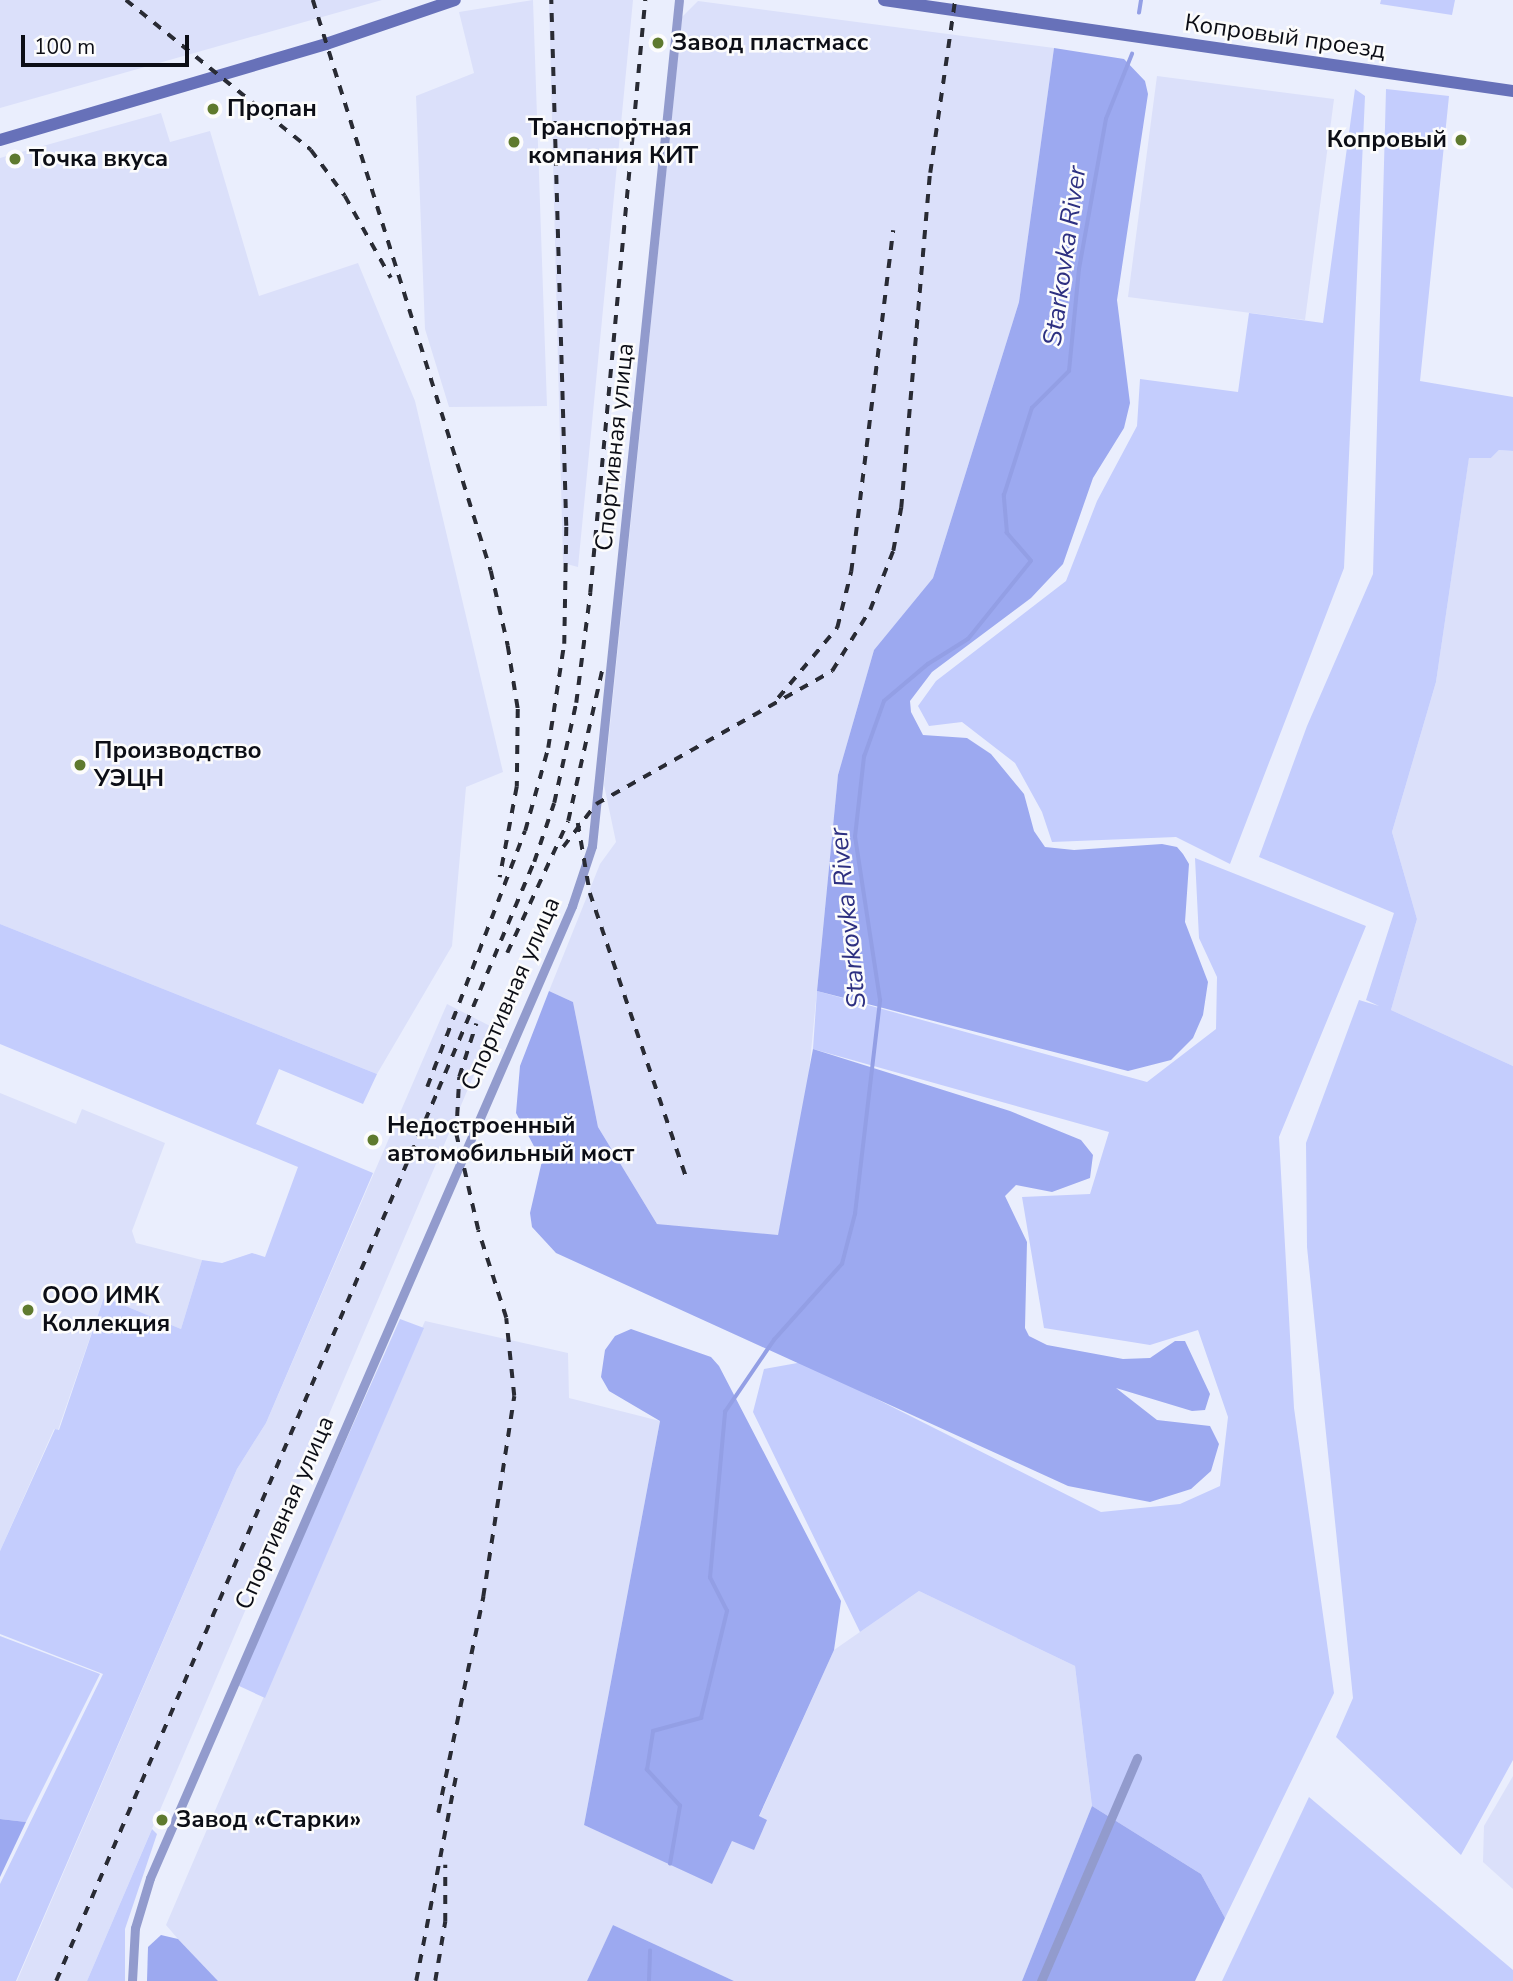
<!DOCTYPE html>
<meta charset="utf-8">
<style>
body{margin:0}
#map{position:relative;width:1513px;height:1981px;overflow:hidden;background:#eaeefd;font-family:"Nunito Sans",sans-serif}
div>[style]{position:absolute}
.built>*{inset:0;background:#dbe0fa}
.green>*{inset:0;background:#c4cdfd}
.forest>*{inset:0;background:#9ca9f0}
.stream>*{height:3.5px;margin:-1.75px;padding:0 1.75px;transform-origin:1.75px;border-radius:1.75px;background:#939fe5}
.minor>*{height:9px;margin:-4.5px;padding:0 4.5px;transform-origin:4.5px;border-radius:4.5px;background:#929bcd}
.secondary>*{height:12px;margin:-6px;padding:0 6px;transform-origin:6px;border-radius:6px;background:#6771b9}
.rail>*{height:3.5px;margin-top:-1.75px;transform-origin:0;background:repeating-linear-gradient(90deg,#292b34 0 9px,transparent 0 18px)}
.dots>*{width:19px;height:19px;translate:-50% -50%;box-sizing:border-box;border:4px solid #fcfcfc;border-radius:50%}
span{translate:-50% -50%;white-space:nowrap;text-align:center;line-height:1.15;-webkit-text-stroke:5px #fcfcfc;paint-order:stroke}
.street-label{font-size:24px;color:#0c0e16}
.poi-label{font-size:24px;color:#0c0e16;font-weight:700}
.left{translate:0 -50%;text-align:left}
.right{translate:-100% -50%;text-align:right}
.water-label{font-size:26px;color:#2d3081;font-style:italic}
.scale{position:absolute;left:21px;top:35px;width:168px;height:32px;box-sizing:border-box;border:4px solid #0c0e16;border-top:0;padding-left:9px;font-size:21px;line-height:24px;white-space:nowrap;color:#0c0e16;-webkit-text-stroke:5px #fcfcfc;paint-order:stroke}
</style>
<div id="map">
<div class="built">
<div style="clip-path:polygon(0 0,382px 0,0 108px)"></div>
<div style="clip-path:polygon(533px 0,547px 406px,449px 407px,425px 329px,416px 96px,474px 73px,459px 12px)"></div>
<div style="clip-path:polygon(549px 0,633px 0,578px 567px,563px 563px)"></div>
<div style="clip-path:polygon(698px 1px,1054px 48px,1019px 302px,933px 578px,874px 650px,838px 775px,806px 1103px,778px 1236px,657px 1224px,598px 1127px,573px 1002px,549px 991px,600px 864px,616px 842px,604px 785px,682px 17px)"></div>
<div style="clip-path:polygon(1157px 76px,1334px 99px,1305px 320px,1128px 297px)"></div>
<div style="clip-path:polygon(161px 113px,170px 142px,210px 131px,259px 296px,358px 263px,415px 401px,503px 772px,466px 787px,452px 946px,377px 1074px,0 924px,0 158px)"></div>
<div style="clip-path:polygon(1499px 450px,1513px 451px,1513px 1066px,1391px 1010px,1417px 919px,1392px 832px,1436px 682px,1469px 457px,1491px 458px)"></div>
<div style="clip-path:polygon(447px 1004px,494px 1028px,87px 1981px,17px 1981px,237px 1469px,266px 1423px)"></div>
<div style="clip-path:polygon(0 1093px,76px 1124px,82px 1109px,165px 1143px,132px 1231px,136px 1243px,202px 1260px,181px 1329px,104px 1297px,58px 1430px,54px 1429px,0 1551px)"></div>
<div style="clip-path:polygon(425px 1321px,568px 1353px,569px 1398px,660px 1421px,584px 1825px,712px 1883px,732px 1841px,759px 1817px,834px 1650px,919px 1591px,1075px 1666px,1092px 1806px,1022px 1981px,734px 1981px,613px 1925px,587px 1981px,218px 1981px,178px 1939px,166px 1925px)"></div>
<div style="clip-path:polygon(1513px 1776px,1513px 1889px,1483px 1862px,1484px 1826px)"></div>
</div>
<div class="green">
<div style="clip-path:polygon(1381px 0,1455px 0,1452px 15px,1380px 4px)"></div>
<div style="clip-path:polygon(1355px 89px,1365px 96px,1344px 568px,1230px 864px,1176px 837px,1052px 842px,1042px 812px,1015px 763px,962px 722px,929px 726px,918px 706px,936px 681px,1066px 581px,1097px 501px,1137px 426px,1140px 379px,1238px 392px,1249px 313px,1323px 323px)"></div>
<div style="clip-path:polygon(1386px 89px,1449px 96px,1420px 381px,1513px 397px,1513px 451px,1499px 450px,1491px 458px,1469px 458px,1436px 682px,1392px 832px,1417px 919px,1391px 1010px,1513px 1066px,1513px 1760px,1461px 1855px,1336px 1737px,1353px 1698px,1307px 1247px,1306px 1143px,1359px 1000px,1379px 1006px,1366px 1000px,1394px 913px,1259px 857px,1307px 726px,1373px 574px)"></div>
<div style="clip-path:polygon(1195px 858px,1366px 926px,1279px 1137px,1294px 1408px,1334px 1693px,1225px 1918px,1201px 1874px,1092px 1806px,1075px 1666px,919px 1591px,860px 1632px,753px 1412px,764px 1369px,803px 1362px,1101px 1512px,1180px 1504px,1220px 1486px,1228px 1417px,1198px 1330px,1150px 1345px,1044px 1328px,1022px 1197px,1090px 1194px,1109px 1132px,813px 1049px,817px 991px,1147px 1082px,1216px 1029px,1217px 977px,1199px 938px)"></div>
<div style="clip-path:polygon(0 924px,377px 1074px,363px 1104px,279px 1069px,256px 1124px,373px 1173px,266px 1423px,237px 1469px,16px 1981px,0 1981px,0 1884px,103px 1674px,0 1634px,0 1551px,55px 1429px,59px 1430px,104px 1297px,181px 1329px,202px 1260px,222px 1263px,252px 1253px,265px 1257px,298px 1167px,0 1044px)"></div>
<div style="clip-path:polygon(400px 1319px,424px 1328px,265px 1698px,237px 1685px)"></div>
<div style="clip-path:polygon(0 1636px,100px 1674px,26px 1822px,0 1819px)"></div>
<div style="clip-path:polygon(1309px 1797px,1513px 1970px,1513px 1981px,1222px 1981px)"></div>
<div style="clip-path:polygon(152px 1829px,157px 1834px,125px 1929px,125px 1981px,87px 1981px)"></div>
</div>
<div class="forest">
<div style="clip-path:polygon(1054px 48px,1124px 59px,1145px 81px,1148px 94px,1117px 300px,1130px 403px,1124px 428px,1093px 478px,1063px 564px,1031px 598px,932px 672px,910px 701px,911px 712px,923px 735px,967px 738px,991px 754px,1024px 794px,1034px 831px,1045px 847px,1074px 850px,1162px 844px,1177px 847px,1183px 854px,1189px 864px,1185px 922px,1208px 982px,1203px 1015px,1193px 1038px,1171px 1060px,1128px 1071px,817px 991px,838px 775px,874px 650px,933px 578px,1019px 302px)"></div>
<div style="clip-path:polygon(549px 991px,573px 1002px,598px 1127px,657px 1224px,778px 1235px,813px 1049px,1010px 1111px,1081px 1140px,1093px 1155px,1090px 1178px,1052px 1192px,1016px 1185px,1005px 1196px,1027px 1242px,1025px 1328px,1029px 1336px,1047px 1345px,1123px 1359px,1150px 1358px,1175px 1341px,1185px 1341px,1210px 1394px,1205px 1410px,1192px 1411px,1116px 1388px,1157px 1420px,1210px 1426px,1219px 1444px,1211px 1471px,1191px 1489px,1150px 1502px,1068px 1486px,556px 1253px,532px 1227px,530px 1213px,542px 1161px,516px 1113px,520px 1066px)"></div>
<div style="clip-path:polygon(631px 1329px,711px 1357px,719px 1366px,841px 1601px,834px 1650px,759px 1816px,767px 1820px,754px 1850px,732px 1841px,712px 1884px,584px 1825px,660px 1421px,609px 1391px,601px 1377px,605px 1350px,615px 1336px)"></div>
<div style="clip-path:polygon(1092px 1806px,1201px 1874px,1225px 1918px,1195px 1981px,1022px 1981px)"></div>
<div style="clip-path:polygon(0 1819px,26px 1822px,0 1877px)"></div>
<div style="clip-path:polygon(613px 1925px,734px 1981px,587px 1981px)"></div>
<div style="clip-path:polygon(161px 1935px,178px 1939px,218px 1981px,147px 1981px,148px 1947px)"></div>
</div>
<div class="stream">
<div style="left:1139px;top:13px;width:13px;rotate:-81deg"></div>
<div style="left:670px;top:1864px;width:59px;rotate:-80.2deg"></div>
<div style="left:680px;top:1806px;width:49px;rotate:-132.5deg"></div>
<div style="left:647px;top:1770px;width:39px;rotate:-81deg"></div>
<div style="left:653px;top:1731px;width:50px;rotate:-15.2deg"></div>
<div style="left:701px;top:1718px;width:110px;rotate:-76.3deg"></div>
<div style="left:727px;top:1611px;width:37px;rotate:-117deg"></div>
<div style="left:710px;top:1578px;width:167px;rotate:-84.8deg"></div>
<div style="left:725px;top:1412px;width:87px;rotate:-55.8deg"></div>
<div style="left:774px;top:1340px;width:102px;rotate:-48.2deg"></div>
<div style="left:842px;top:1264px;width:52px;rotate:-75.4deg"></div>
<div style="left:855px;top:1214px;width:215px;rotate:-83.3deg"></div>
<div style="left:880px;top:1000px;width:165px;rotate:-98.7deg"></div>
<div style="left:855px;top:837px;width:81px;rotate:-83.6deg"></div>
<div style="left:864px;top:757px;width:59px;rotate:-70.3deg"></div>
<div style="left:884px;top:701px;width:57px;rotate:-40.1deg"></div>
<div style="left:928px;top:664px;width:47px;rotate:-32deg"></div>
<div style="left:968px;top:639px;width:100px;rotate:-51.1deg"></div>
<div style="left:1031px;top:561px;width:37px;rotate:-131deg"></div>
<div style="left:1007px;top:533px;width:38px;rotate:-95deg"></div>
<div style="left:1004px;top:495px;width:91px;rotate:-72.2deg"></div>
<div style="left:1032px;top:408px;width:52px;rotate:-45deg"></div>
<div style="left:1069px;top:371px;width:102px;rotate:-84.4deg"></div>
<div style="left:1079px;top:269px;width:152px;rotate:-79.8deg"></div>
<div style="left:1106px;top:119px;width:70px;rotate:-68.2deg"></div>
<div style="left:649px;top:1981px;width:30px;rotate:-88deg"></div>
</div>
<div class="minor">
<div style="left:132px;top:1981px;width:53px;rotate:-86.8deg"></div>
<div style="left:135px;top:1928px;width:52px;rotate:-73.3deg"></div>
<div style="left:150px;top:1878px;width:1060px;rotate:-66.53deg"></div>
<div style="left:572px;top:906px;width:63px;rotate:-71.6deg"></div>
<div style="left:592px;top:846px;width:850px;rotate:-84.13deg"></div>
<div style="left:1041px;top:1981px;width:243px;rotate:-66.7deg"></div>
</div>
<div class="secondary">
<div style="left:884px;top:0;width:636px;rotate:8.23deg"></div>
<div style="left:0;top:140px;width:340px;rotate:-16.4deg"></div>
<div style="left:326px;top:44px;width:136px;rotate:-18.8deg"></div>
</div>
<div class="rail">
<div style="left:126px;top:0;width:238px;rotate:39deg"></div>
<div style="left:311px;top:150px;width:57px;rotate:53.5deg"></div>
<div style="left:345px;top:196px;width:94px;rotate:60.7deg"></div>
<div style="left:313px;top:0;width:598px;rotate:72.69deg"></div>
<div style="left:491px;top:571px;width:77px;rotate:77.2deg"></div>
<div style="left:508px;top:646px;width:64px;rotate:81deg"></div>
<div style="left:518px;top:709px;width:78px;rotate:90.7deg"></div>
<div style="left:517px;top:787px;width:92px;rotate:100.7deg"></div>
<div style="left:778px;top:698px;width:92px;rotate:-49.9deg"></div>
<div style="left:837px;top:628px;width:58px;rotate:-76deg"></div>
<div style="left:851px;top:572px;width:344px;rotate:-83deg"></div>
<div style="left:578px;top:823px;width:71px;rotate:80.3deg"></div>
<div style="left:590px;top:893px;width:300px;rotate:71.3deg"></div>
<div style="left:563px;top:847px;width:54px;rotate:-52.5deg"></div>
<div style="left:596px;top:804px;width:271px;rotate:-29.4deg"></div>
<div style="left:832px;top:671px;width:72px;rotate:-58.1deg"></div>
<div style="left:870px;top:610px;width:63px;rotate:-68.7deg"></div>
<div style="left:893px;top:551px;width:44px;rotate:-79.5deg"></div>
<div style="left:901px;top:508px;width:336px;rotate:-85.1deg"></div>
<div style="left:930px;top:173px;width:175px;rotate:-81.8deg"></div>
<div style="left:507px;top:953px;width:145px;rotate:-65.2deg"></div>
<div style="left:568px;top:821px;width:155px;rotate:-77.3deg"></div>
<div style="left:427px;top:1087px;width:274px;rotate:-69.1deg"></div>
<div style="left:525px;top:831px;width:86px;rotate:-74.5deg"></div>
<div style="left:548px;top:748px;width:105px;rotate:-81.3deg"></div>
<div style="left:564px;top:644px;width:118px;rotate:-89deg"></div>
<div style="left:566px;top:526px;width:526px;rotate:-91.63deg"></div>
<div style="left:438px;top:1813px;width:221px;rotate:-78.2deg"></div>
<div style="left:483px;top:1597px;width:203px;rotate:-81.2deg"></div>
<div style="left:514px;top:1396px;width:78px;rotate:-95.9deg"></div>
<div style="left:506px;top:1318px;width:92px;rotate:-107.7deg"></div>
<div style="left:478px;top:1230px;width:98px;rotate:-102.9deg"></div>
<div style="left:456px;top:1134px;width:57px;rotate:-87deg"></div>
<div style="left:459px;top:1077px;width:56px;rotate:-72.2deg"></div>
<div style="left:56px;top:1981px;width:969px;rotate:-66.79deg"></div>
<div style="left:438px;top:1090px;width:247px;rotate:-67.2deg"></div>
<div style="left:534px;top:862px;width:62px;rotate:-71.3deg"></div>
<div style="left:554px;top:803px;width:102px;rotate:-77.6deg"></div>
<div style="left:576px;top:703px;width:111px;rotate:-82.7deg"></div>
<div style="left:590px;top:593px;width:596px;rotate:-84.7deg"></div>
<div style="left:416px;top:1981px;width:209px;rotate:-79deg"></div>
<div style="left:435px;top:1981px;width:60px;rotate:-80.4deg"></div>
<div style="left:445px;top:1922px;width:57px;rotate:-90deg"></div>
</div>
<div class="dots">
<div style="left:658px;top:43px;background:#5f7a2e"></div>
<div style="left:213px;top:109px;background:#5f7a2e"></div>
<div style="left:1461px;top:140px;background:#5f7a2e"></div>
<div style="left:514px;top:142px;background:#5f7a2e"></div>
<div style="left:15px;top:159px;background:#5f7a2e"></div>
<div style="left:80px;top:765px;background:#5f7a2e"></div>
<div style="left:373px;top:1140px;background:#5f7a2e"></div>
<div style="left:28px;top:1310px;background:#5f7a2e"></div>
<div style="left:162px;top:1820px;background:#5f7a2e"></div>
</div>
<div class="street-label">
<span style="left:1285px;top:37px;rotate:8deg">Копровый проезд</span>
<span style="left:615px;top:447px;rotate:-84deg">Спортивная улица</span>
<span style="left:511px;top:994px;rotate:-66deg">Спортивная улица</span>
<span style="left:285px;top:1513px;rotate:-66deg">Спортивная улица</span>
</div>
<div class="poi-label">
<span class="left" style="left:672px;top:43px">Завод пластмасс</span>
<span class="left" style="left:227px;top:109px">Пропан</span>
<span class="left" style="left:528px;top:142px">Транспортная<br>компания КИТ</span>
<span class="right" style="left:1447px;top:140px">Копровый</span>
<span class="left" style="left:29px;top:159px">Точка вкуса</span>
<span class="left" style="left:94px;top:765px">Производство<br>УЭЦН</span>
<span class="left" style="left:387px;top:1140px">Недостроенный<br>автомобильный мост</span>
<span class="left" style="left:42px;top:1310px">ООО ИМК<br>Коллекция</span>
<span class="left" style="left:176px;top:1820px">Завод «Старки»</span>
</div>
<div class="water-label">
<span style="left:1065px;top:256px;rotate:-82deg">Starkovka River</span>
<span style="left:848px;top:918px;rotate:-96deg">Starkovka River</span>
</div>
<div class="scale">100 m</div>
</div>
